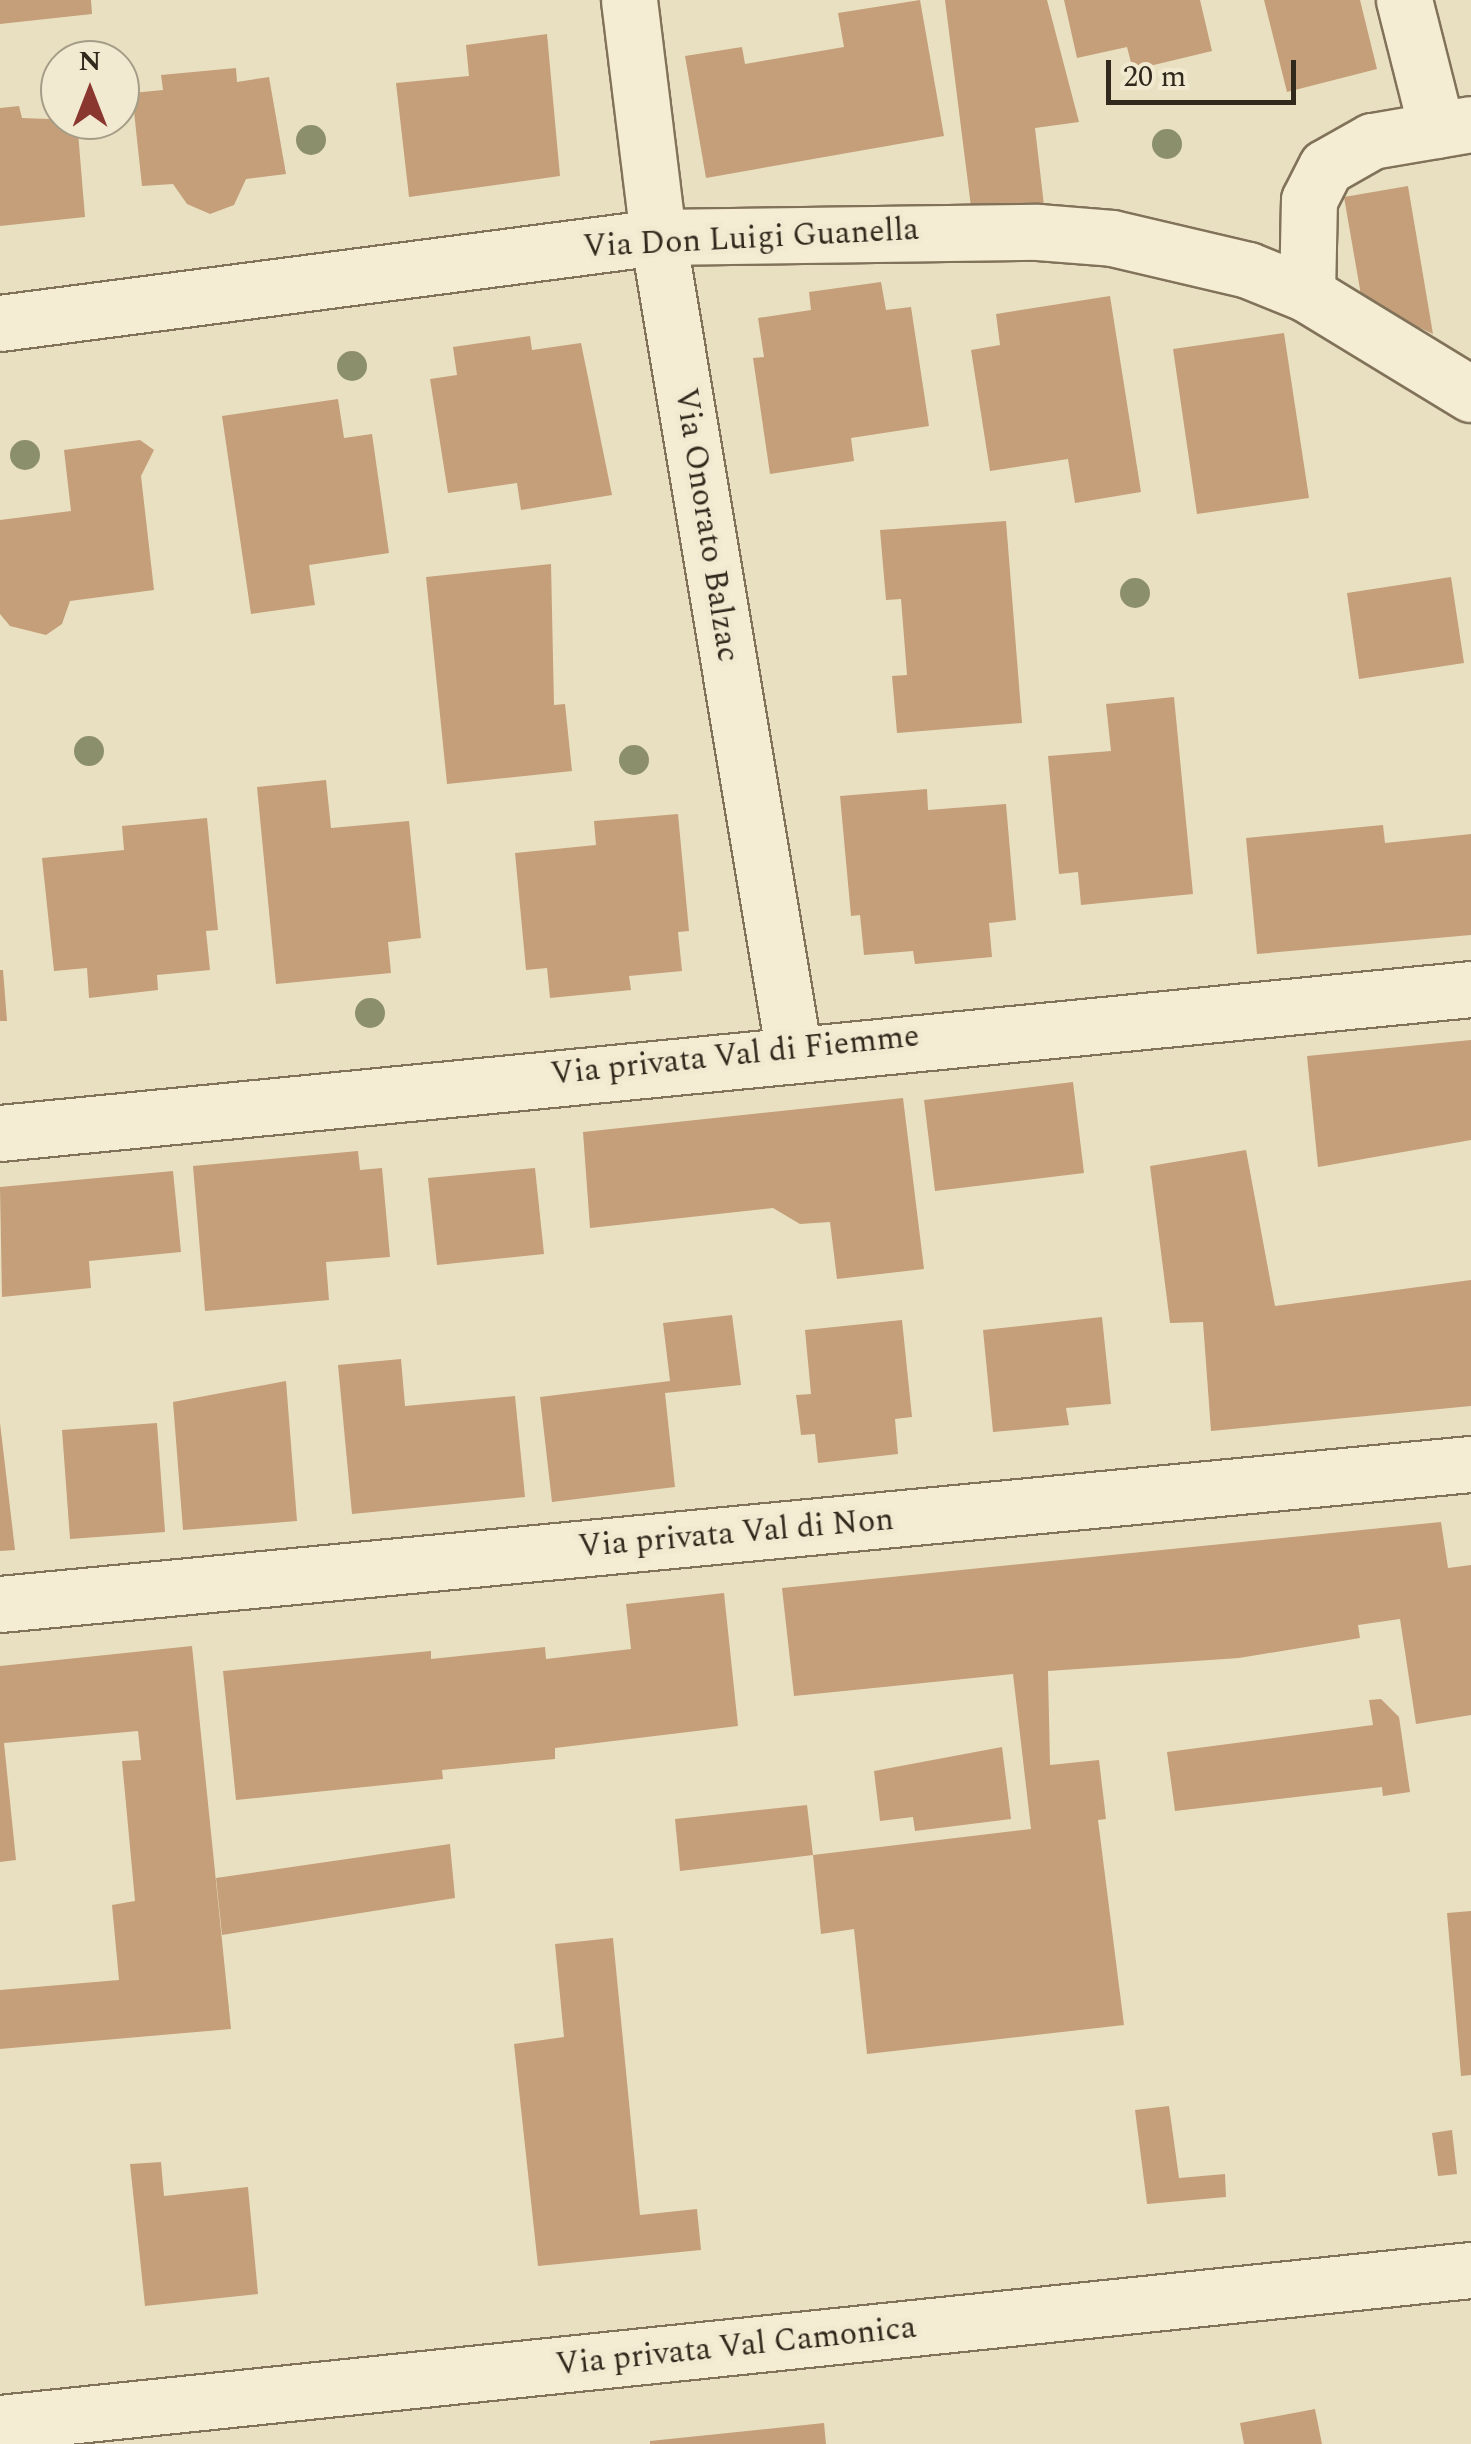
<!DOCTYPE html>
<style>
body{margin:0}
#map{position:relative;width:1471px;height:2444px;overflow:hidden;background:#e9e0c1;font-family:Spectral,serif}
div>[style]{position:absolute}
.building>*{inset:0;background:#c49f7a}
.roads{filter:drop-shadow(2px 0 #81725a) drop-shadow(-2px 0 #81725a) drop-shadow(0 2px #81725a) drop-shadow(0 -2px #81725a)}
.minor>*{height:55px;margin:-27.5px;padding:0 27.5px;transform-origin:27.5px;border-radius:27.5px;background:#f5edd3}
.trees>*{width:30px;height:30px;margin:-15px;border-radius:50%;background:#8c8f6c}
span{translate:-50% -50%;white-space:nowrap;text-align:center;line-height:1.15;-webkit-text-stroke:10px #f1ead0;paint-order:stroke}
.street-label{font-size:32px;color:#32291d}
.north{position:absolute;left:40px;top:40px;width:100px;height:100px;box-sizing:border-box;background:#f1ead0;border:2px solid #a59d88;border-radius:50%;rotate:0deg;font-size:28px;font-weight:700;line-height:40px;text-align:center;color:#32291d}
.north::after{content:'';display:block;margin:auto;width:35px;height:45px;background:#8a3730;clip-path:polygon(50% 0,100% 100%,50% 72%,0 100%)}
.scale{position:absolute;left:1106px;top:60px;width:190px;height:45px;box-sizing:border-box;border:5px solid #32291d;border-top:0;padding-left:12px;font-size:30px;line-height:35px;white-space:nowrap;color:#32291d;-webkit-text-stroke:8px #f1ead0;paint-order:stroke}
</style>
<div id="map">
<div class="building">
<div style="clip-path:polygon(0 0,91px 0,92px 14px,0 24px)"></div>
<div style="clip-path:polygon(920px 0,944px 136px,706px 178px,685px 56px,742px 47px,745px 64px,844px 47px,838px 13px)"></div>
<div style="clip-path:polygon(945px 0,1047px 0,1079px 122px,1035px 128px,1045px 214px,971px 207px)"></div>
<div style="clip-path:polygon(1064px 0,1200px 0,1212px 51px,1133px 70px,1127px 47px,1077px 58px)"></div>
<div style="clip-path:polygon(1264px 0,1360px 0,1377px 69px,1287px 92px)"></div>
<div style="clip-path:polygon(547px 34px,560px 176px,409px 197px,396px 83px,469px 76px,466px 45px)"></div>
<div style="clip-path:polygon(236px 68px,237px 82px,269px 77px,286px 174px,246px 179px,234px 205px,210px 214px,187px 204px,173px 184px,142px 186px,132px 93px,163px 90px,161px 75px)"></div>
<div style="clip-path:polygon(19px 106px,22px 118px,77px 120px,85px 217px,0 226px,0 108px)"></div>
<div style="clip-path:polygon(1408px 186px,1433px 334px,1362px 301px,1344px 197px)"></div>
<div style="clip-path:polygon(881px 282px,886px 310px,911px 307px,929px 426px,851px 438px,854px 461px,770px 474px,753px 358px,764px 357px,758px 318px,811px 310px,809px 292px)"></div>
<div style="clip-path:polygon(1110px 296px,1141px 492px,1075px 503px,1068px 459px,990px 471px,971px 350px,1000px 345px,996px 314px)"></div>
<div style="clip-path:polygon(1284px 333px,1309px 498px,1197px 514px,1173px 349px)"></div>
<div style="clip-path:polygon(530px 336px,532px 350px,581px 343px,612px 495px,521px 510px,517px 483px,448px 493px,430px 379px,457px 375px,453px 347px)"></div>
<div style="clip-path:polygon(338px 399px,344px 438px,372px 434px,389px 553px,309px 565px,315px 605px,251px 614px,222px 416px)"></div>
<div style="clip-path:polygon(140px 440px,154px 450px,141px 476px,154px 590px,70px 601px,62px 624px,46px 635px,10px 626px,0 614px,0 520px,71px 511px,64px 450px)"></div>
<div style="clip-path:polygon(1006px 521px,1022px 723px,897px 733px,892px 676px,907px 675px,901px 599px,886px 600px,880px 530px)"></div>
<div style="clip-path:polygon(551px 564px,554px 705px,565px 704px,572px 771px,447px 784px,426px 577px)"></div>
<div style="clip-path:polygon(1451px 577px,1464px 663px,1359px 679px,1347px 593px)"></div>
<div style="clip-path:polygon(1174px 697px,1193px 894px,1081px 905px,1078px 872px,1059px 874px,1048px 756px,1111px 751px,1106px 704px)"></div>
<div style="clip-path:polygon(326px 780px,331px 828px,409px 821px,421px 938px,388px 942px,391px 973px,276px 984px,257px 787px)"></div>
<div style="clip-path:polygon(927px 789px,928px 810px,1006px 804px,1016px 920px,989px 923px,992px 957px,915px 964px,913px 951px,864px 955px,860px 915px,851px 916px,840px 796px)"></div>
<div style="clip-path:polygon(678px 814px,689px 931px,678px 932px,682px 971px,629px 976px,631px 990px,550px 998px,547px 968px,526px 970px,515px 853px,596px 845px,594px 821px)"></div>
<div style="clip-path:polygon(207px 818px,218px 930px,206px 931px,210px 970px,157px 975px,158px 990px,89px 998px,87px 968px,54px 971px,42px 858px,124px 850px,122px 826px)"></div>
<div style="clip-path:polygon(1383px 825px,1385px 843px,1471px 834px,1471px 935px,1257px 954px,1246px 838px)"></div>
<div style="clip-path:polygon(0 970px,3px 970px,7px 1021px,0 1021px)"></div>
<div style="clip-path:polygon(1471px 1040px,1471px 1140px,1318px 1167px,1307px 1056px)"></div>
<div style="clip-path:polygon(1073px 1082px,1084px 1173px,935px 1191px,924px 1100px)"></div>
<div style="clip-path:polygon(903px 1098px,924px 1269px,837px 1279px,830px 1222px,800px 1224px,773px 1208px,590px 1228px,583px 1132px)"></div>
<div style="clip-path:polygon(1246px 1150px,1275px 1306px,1471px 1280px,1471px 1406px,1211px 1431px,1203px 1322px,1170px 1323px,1150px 1166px)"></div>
<div style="clip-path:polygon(358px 1151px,360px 1170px,382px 1168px,390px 1257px,326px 1262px,329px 1300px,205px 1311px,193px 1166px)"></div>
<div style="clip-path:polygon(535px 1168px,544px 1254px,437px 1265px,428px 1178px)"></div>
<div style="clip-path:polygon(173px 1171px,181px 1252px,89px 1261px,91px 1288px,2px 1297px,0 1187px)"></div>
<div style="clip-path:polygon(732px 1315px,741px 1385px,665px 1393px,675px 1487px,552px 1502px,540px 1397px,670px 1381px,663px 1323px)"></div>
<div style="clip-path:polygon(1102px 1317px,1111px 1404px,1066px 1408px,1069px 1425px,993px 1432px,983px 1330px)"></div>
<div style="clip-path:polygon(902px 1320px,912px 1417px,895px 1419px,898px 1454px,818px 1463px,815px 1434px,801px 1435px,796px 1395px,811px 1394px,805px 1330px)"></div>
<div style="clip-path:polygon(401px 1359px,405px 1406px,515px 1396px,525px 1497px,352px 1514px,338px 1365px)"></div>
<div style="clip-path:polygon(286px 1381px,297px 1521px,183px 1530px,173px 1402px)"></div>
<div style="clip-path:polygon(0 1423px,15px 1550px,0 1551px)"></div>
<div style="clip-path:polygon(157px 1423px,165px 1532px,70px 1539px,62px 1430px)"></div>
<div style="clip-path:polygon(1441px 1522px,1448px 1568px,1471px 1565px,1471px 1715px,1416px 1724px,1400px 1619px,1358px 1625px,1360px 1638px,1239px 1658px,1048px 1671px,1050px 1765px,1099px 1760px,1106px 1819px,1098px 1820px,1124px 2025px,867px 2054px,854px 1929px,821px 1934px,813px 1855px,1031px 1829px,1013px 1674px,794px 1696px,782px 1588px)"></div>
<div style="clip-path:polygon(724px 1593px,738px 1726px,555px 1748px,555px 1759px,442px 1770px,443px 1779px,236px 1800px,223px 1671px,431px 1651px,431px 1659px,545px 1647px,546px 1659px,631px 1649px,626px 1604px)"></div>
<div style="clip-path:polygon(192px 1646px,231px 2029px,0 2049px,0 1990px,119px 1980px,112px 1905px,135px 1901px,122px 1761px,141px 1760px,138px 1731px,4px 1743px,16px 1860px,0 1862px,0 1666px)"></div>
<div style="clip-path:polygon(1381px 1699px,1399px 1717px,1410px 1792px,1383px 1796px,1382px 1787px,1175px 1811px,1167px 1752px,1373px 1725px,1369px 1700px)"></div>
<div style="clip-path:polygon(1002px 1747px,1011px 1819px,915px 1831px,913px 1817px,880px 1821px,874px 1771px)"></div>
<div style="clip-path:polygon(807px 1805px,813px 1855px,680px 1871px,675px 1819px)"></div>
<div style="clip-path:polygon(450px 1844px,455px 1898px,222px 1935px,216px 1878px)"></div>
<div style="clip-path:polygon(1471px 1911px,1471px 2075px,1461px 2076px,1447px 1913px)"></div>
<div style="clip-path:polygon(613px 1938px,640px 2215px,697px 2209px,701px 2250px,538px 2266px,514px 2044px,564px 2037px,555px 1944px)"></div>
<div style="clip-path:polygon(1169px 2106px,1179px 2178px,1225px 2174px,1226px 2197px,1147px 2204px,1135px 2110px)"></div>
<div style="clip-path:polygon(1452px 2130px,1457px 2174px,1438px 2176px,1432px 2133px)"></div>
<div style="clip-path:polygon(161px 2162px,164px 2196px,248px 2187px,258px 2294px,145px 2306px,130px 2164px)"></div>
<div style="clip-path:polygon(1315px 2409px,1322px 2444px,1244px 2444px,1240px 2423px)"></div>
<div style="clip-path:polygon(824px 2423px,826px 2444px,650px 2444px,650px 2441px)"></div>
</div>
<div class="roads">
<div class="minor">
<div style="left:629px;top:0;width:239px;rotate:83deg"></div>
<div style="left:658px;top:237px;width:822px;rotate:80.55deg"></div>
<div style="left:1404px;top:0;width:134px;rotate:75.8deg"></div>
<div style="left:1307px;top:294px;width:94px;rotate:-88.8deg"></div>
<div style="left:1309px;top:200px;width:37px;rotate:-63deg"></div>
<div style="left:1326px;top:167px;width:53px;rotate:-29.5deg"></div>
<div style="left:1372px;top:141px;width:100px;rotate:-9.7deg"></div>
<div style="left:0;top:323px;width:664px;rotate:-7.45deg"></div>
<div style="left:658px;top:237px;width:380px;rotate:-0.8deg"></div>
<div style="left:1038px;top:232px;width:74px;rotate:4.6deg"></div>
<div style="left:1112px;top:238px;width:140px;rotate:13.2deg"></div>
<div style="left:1248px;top:270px;width:64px;rotate:22.1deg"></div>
<div style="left:1307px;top:294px;width:192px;rotate:31.4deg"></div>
<div style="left:0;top:1133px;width:1478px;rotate:-5.59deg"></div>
<div style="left:0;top:1604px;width:1478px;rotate:-5.44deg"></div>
<div style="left:0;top:2423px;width:1479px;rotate:-5.94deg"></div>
</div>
</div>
<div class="trees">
<div style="left:311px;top:140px"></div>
<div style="left:1167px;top:144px"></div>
<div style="left:352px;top:366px"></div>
<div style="left:25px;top:455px"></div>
<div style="left:1135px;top:593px"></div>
<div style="left:89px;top:751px"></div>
<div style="left:634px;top:760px"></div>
<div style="left:370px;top:1013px"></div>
</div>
<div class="street-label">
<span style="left:751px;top:239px;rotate:-3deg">Via Don Luigi Guanella</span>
<span style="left:706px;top:525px;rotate:81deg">Via Onorato Balzac</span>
<span style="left:735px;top:1056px;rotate:-6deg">Via privata Val di Fiemme</span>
<span style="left:736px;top:1534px;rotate:-5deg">Via privata Val di Non</span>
<span style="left:736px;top:2347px;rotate:-6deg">Via privata Val Camonica</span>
</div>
<div class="north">N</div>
<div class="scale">20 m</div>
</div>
